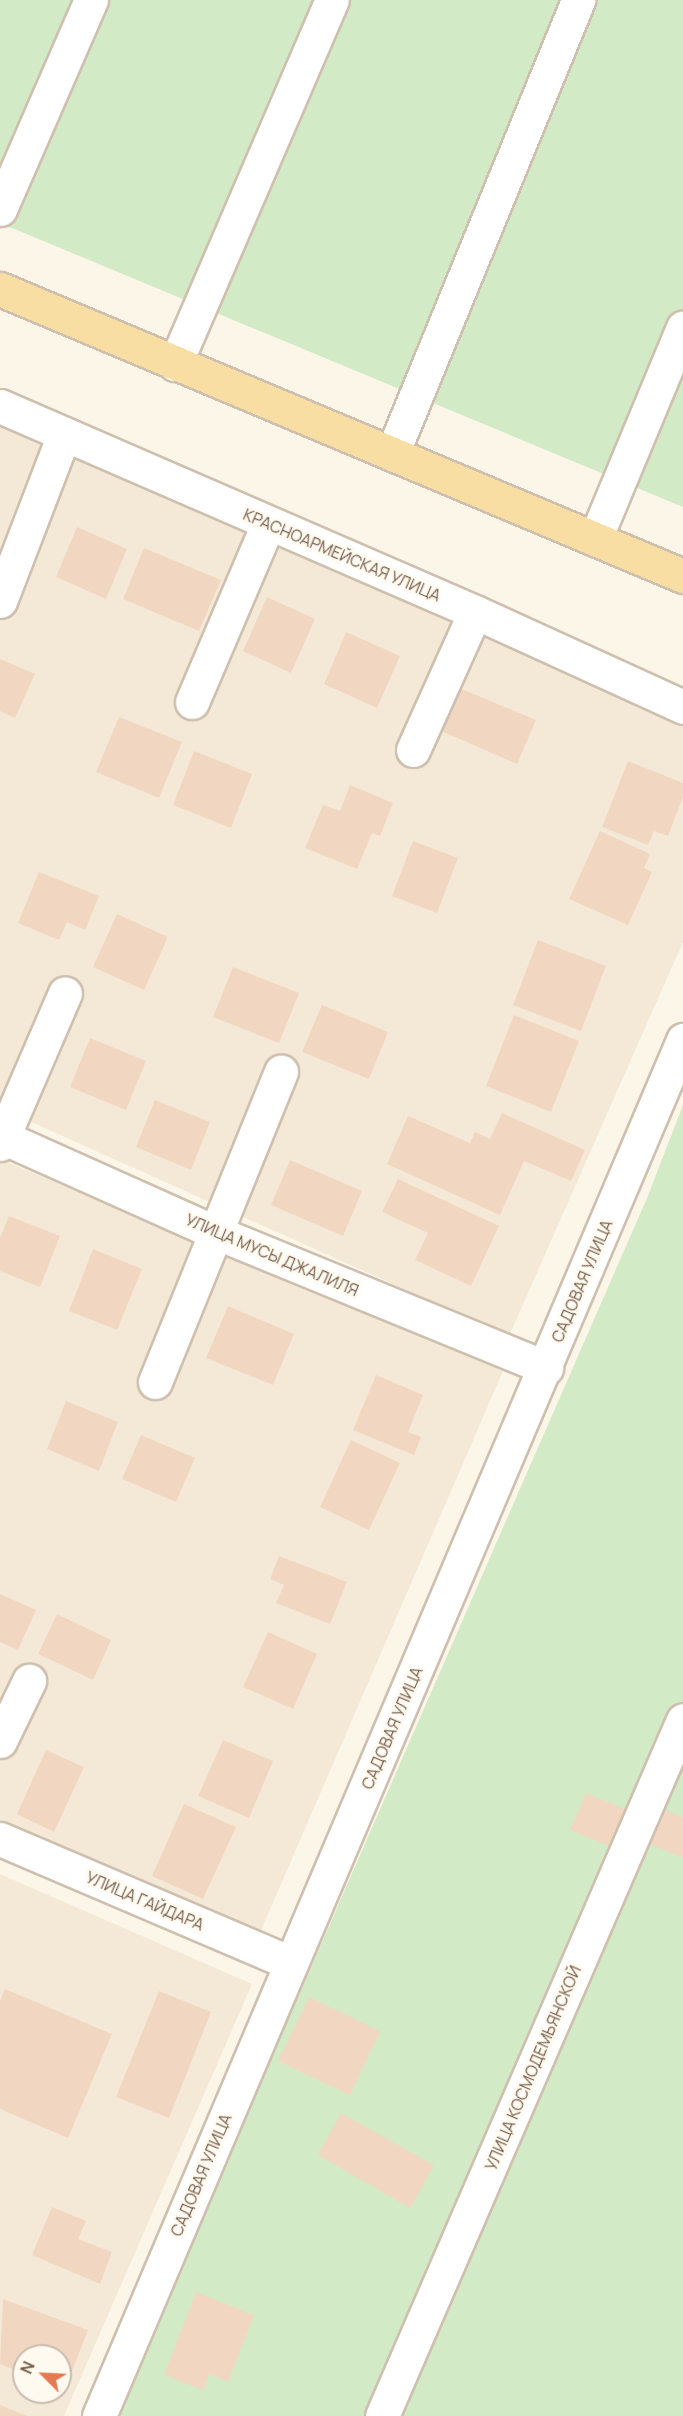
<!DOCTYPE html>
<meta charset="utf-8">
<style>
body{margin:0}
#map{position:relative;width:683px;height:2416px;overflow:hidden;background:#fcf6e9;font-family:Manrope,sans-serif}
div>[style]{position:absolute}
.residential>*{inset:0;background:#f4e9d7}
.green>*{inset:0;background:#d3eac7}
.building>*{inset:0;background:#f1d7c1}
.roads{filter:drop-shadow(2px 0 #cebfae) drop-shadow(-2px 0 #cebfae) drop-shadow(0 2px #cebfae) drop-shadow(0 -2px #cebfae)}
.minor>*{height:33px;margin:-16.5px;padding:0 16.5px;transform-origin:16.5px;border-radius:16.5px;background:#fff}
.major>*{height:33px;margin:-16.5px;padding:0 16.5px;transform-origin:16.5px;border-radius:16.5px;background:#f9dea3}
span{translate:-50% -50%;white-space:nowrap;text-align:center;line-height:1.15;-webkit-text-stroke:5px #fffaf0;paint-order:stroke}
.street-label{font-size:16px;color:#775e4c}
.north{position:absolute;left:12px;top:2344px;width:60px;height:60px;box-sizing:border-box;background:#fffaf0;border:2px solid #c9bcae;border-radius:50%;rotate:294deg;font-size:16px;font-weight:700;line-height:24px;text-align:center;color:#775e4c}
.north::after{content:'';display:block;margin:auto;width:21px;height:27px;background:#e47a51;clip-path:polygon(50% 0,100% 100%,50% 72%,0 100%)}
</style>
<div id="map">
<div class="residential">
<div style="clip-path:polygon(0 415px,683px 713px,683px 942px,509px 1336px,0 1108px)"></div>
<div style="clip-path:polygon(0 1159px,503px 1371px,259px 1935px,0 1824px)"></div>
<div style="clip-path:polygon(evenodd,0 1874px,252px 1984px,64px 2416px,0 2416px,0 1874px,24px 2356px,60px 2356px,60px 2392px,24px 2392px,24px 2356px)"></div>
</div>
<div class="green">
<div style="clip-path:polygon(0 0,683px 0,683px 507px,0 223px)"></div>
<div style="clip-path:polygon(683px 1105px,683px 2416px,115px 2416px,647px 1198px)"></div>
</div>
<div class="building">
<div style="clip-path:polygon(77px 527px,127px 549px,106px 599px,56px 577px)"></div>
<div style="clip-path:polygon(144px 548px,221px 580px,199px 631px,123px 599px)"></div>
<div style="clip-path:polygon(267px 597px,315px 619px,291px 673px,243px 651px)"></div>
<div style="clip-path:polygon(346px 632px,400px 656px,377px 708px,324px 684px)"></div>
<div style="clip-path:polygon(0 659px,35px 674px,15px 718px,0 711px)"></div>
<div style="clip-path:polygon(457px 687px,536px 720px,517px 764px,439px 730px)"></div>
<div style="clip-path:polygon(119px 717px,182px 742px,159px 798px,96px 772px)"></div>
<div style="clip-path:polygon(194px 751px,252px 774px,231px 828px,173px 805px)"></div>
<div style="clip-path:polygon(628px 761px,683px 783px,683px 797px,668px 836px,654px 831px,648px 845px,602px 827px)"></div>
<div style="clip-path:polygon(350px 785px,393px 803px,380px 836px,372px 833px,357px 869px,305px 848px,323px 805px,340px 811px)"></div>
<div style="clip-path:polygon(600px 831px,650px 854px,644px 868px,652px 872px,628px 925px,569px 899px)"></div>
<div style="clip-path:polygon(413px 841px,458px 858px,437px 913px,392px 896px)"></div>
<div style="clip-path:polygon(39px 872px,99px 896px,85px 930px,67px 922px,59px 940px,18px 923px)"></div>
<div style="clip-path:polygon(117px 914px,168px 937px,144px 990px,93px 967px)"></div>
<div style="clip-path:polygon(538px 940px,606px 966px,581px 1031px,513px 1005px)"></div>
<div style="clip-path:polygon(233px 967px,299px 993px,279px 1043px,213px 1017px)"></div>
<div style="clip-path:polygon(322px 1005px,388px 1032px,369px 1079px,302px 1052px)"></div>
<div style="clip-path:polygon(514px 1015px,579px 1041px,551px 1112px,486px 1086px)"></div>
<div style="clip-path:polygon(90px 1038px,146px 1061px,126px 1110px,70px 1087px)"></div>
<div style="clip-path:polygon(155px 1100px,210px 1122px,191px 1170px,136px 1147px)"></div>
<div style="clip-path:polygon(502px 1113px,585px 1150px,571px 1181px,524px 1161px,500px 1215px,387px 1164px,408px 1116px,470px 1143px,475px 1132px,490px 1139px)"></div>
<div style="clip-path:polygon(290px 1160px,362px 1191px,343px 1236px,271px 1205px)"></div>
<div style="clip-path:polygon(398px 1179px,499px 1226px,471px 1286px,415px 1260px,428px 1233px,382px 1212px)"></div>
<div style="clip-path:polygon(9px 1216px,60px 1236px,40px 1287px,0 1271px,0 1238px)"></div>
<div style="clip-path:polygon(93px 1249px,142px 1269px,117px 1330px,69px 1311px)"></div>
<div style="clip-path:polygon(228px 1306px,294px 1334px,273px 1385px,206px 1358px)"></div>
<div style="clip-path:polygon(376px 1375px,423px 1395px,408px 1432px,421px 1437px,414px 1455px,353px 1430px)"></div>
<div style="clip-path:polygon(66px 1401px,118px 1422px,99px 1471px,47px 1449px)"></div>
<div style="clip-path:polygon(141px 1435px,195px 1458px,176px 1502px,122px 1479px)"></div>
<div style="clip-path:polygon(351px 1440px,400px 1463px,369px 1530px,320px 1507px)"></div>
<div style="clip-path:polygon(279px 1556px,347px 1582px,330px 1624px,276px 1603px,284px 1585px,270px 1579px)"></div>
<div style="clip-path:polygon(0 1594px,36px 1610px,18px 1650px,0 1642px)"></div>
<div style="clip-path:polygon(57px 1614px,111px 1640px,93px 1680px,38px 1654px)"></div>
<div style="clip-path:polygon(268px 1632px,317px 1654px,293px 1709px,243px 1687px)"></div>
<div style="clip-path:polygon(223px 1740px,273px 1761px,249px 1818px,198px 1796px)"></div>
<div style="clip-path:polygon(46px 1750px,84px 1767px,54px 1832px,17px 1814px)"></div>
<div style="clip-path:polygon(586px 1793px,627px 1810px,612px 1847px,570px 1830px)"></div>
<div style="clip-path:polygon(184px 1804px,236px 1827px,203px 1899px,152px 1876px)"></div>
<div style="clip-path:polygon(660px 1808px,683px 1817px,683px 1858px,645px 1842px)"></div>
<div style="clip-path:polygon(5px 1989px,112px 2034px,68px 2138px,0 2109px,0 2001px)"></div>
<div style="clip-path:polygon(159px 1991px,211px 2012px,169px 2118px,116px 2097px)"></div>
<div style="clip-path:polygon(309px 1997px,380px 2031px,350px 2095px,278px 2061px)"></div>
<div style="clip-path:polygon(341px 2113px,434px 2165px,410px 2208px,318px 2155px)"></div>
<div style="clip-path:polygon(52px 2207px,86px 2221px,78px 2239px,112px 2252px,100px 2284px,32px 2255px)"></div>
<div style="clip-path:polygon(196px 2292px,254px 2315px,228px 2382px,209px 2374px,203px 2390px,164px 2375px)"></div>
<div style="clip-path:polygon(3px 2299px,88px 2330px,65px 2389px,60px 2387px,60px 2356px,24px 2356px,24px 2374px,0 2364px)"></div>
<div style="clip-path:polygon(0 2405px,27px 2416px,0 2416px)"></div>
</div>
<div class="roads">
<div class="minor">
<div style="left:0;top:209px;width:228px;rotate:-66.5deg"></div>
<div style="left:175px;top:364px;width:396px;rotate:-66.7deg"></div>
<div style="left:0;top:406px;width:518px;rotate:23.45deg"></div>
<div style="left:475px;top:612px;width:229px;rotate:24.5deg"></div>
<div style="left:392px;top:454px;width:491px;rotate:-67.7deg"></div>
<div style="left:595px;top:539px;width:229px;rotate:-67.4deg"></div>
<div style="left:0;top:601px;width:179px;rotate:-69deg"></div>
<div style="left:192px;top:702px;width:194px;rotate:-66.9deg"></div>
<div style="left:413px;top:750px;width:151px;rotate:-65.8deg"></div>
<div style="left:0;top:1136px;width:235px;rotate:24.1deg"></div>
<div style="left:215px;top:1232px;width:358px;rotate:22.3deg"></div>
<div style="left:0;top:1144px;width:164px;rotate:-66.7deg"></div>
<div style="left:155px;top:1382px;width:335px;rotate:-67.9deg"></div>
<div style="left:0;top:1741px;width:67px;rotate:-64.2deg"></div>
<div style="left:0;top:1839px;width:316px;rotate:23.1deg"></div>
<div style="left:99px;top:2416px;width:1495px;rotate:-67deg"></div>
<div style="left:382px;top:2416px;width:758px;rotate:-66.61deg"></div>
</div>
<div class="major">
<div style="left:0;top:289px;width:741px;rotate:22.79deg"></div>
</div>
</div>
<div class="street-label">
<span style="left:342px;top:555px;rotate:23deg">КРАСНОАРМЕЙСКАЯ УЛИЦА</span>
<span style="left:272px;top:1255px;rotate:23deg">УЛИЦА МУСЫ ДЖАЛИЛЯ</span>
<span style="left:582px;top:1281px;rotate:-67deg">САДОВАЯ УЛИЦА</span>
<span style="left:392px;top:1728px;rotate:-67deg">САДОВАЯ УЛИЦА</span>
<span style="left:145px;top:1901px;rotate:23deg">УЛИЦА ГАЙДАРА</span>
<span style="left:533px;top:2068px;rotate:-67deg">УЛИЦА КОСМОДЕМЬЯНСКОЙ</span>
<span style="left:201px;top:2175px;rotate:-67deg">САДОВАЯ УЛИЦА</span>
</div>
<div class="north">N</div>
</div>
